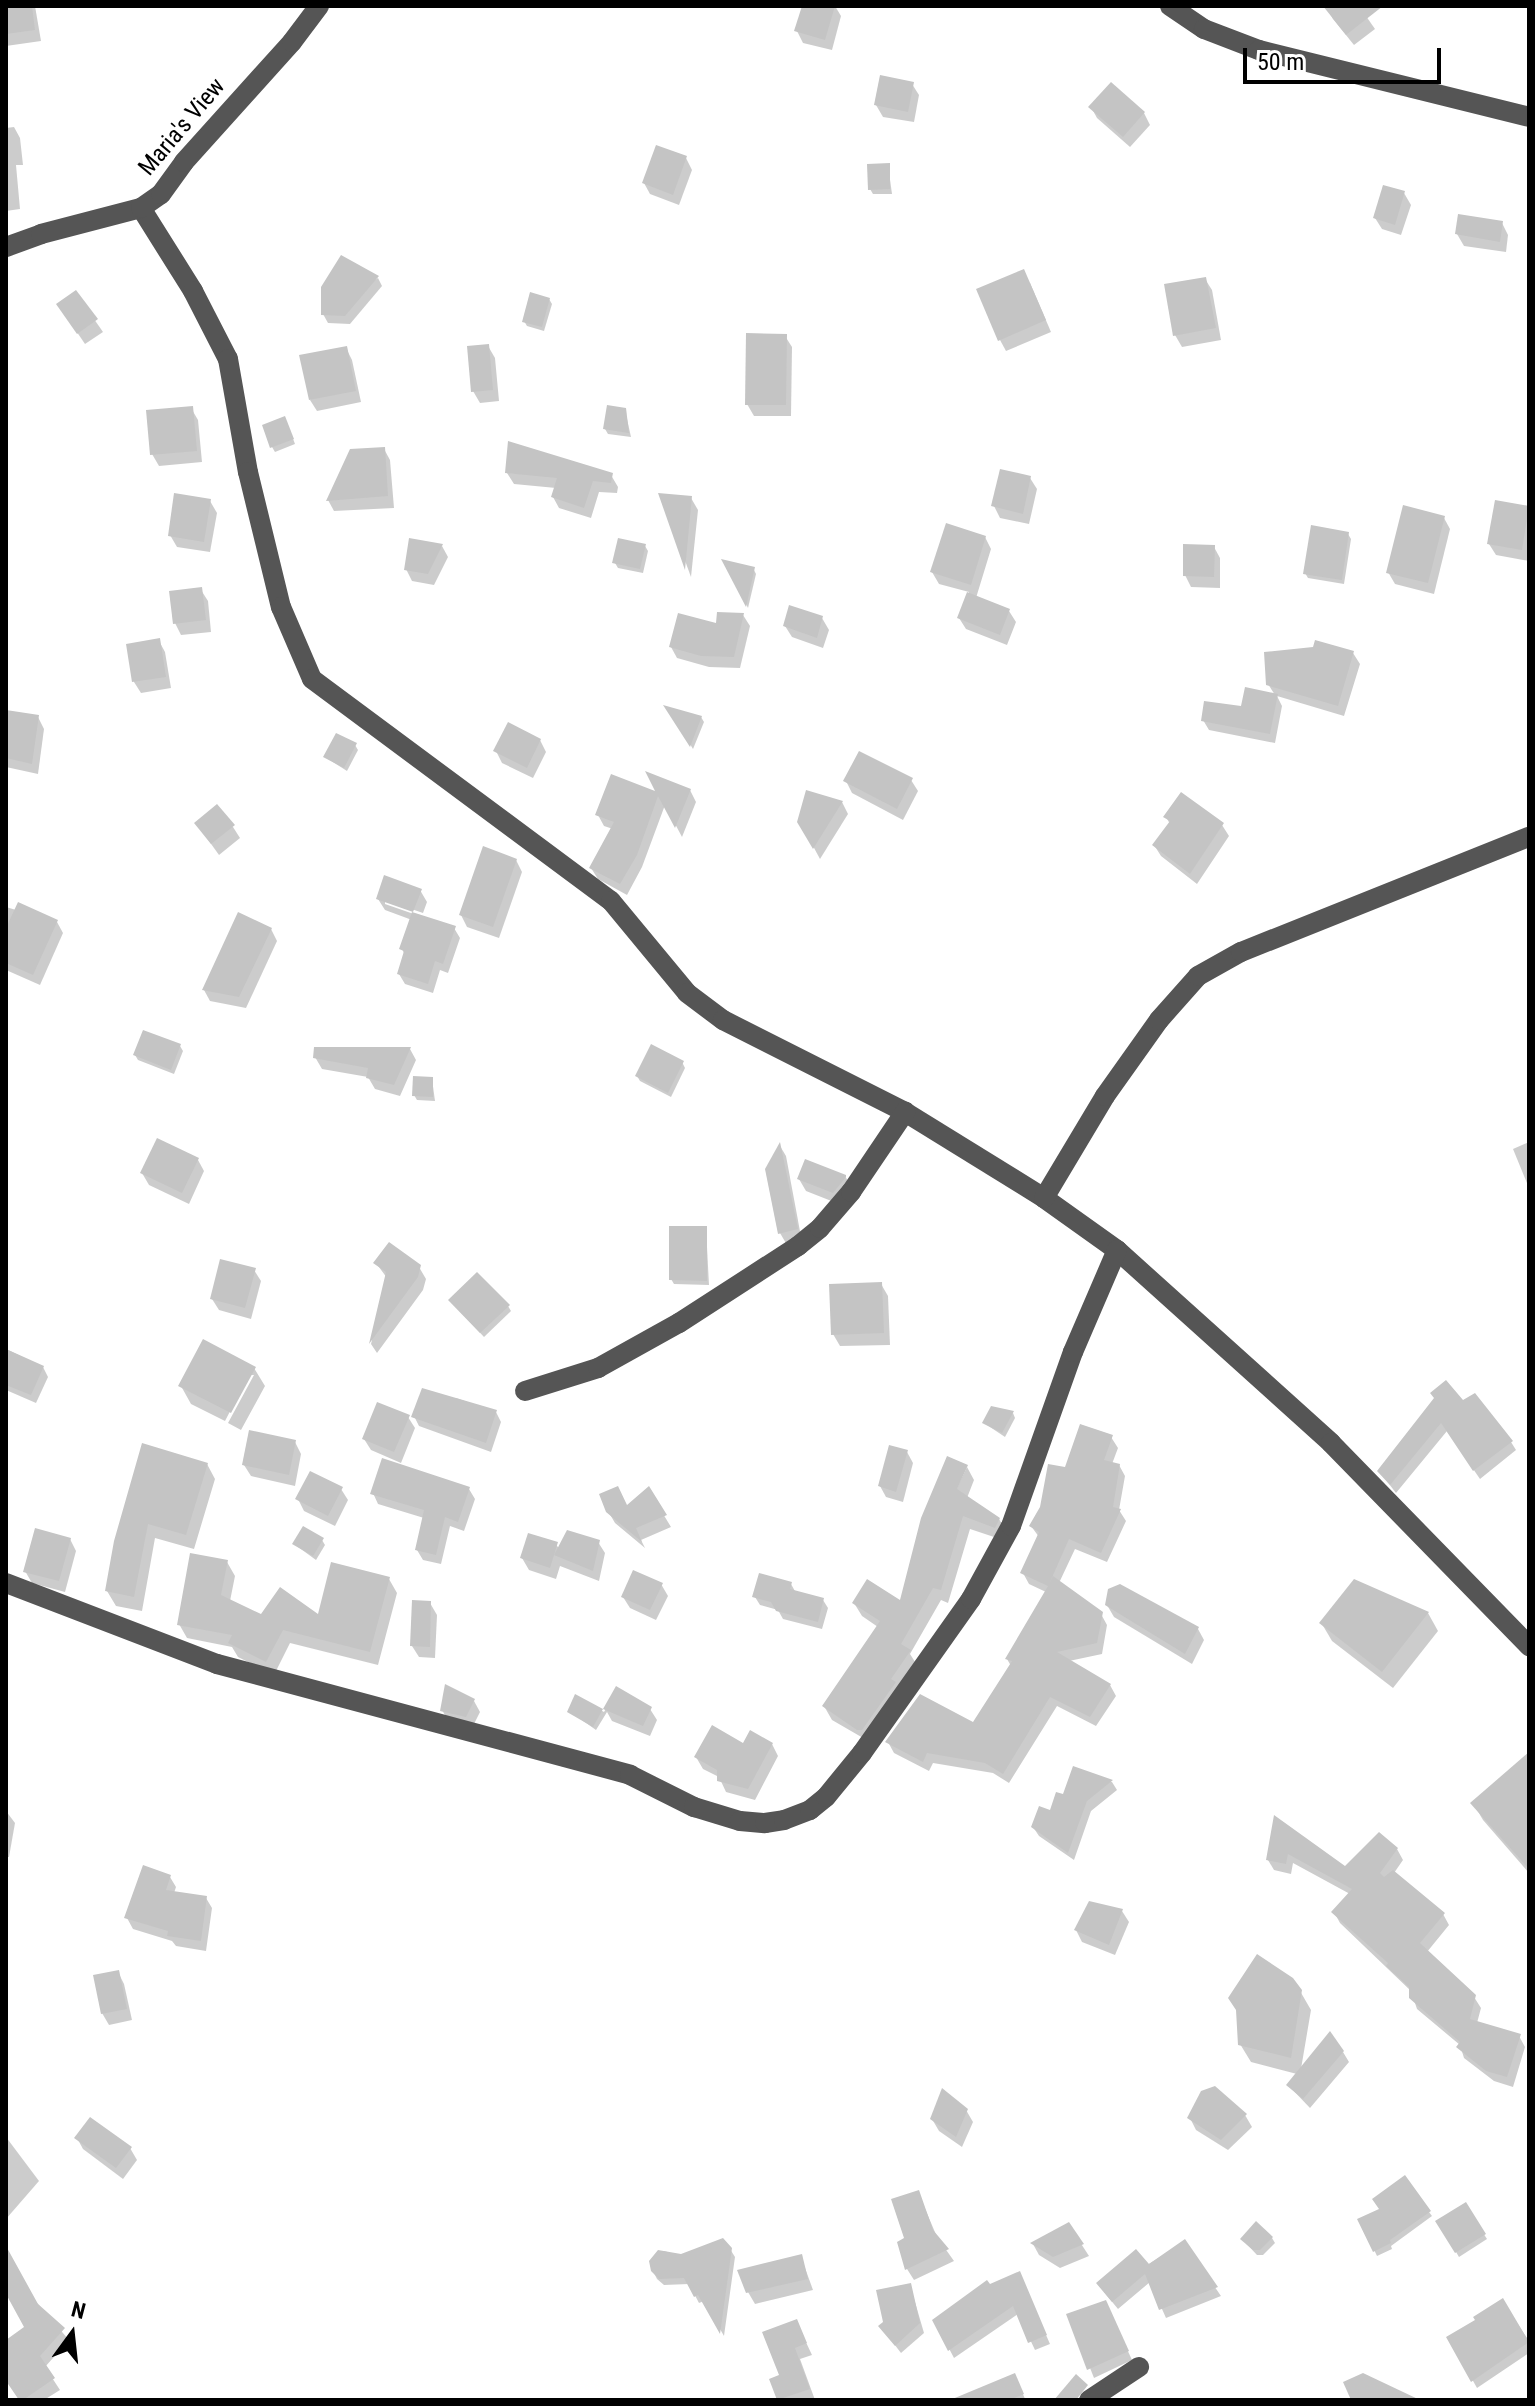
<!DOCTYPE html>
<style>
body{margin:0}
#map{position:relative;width:1535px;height:2406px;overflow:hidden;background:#fff;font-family:"Roboto Condensed",sans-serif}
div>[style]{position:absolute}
.shadow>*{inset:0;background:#0003}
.building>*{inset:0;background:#c4c4c4}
.minor>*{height:20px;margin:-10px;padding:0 10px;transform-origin:10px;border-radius:10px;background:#555}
span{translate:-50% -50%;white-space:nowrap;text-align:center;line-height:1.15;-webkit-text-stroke:6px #fff;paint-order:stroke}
.street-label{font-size:24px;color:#000}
.frame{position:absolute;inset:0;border:8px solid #000;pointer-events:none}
.north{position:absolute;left:32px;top:2294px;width:80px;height:80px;-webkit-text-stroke:6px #fff;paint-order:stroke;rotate:15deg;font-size:22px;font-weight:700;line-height:32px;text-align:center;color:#000}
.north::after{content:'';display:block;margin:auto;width:28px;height:36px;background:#000;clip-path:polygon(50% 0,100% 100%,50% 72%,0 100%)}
.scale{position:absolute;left:1243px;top:48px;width:198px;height:36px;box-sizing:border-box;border:4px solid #000;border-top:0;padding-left:10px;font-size:24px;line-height:28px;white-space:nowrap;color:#000;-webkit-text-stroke:6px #fff;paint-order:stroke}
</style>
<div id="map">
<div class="shadow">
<div style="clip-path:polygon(6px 6px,35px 6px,41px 41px,6px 46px)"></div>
<div style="clip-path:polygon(804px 6px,835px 6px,841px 16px,832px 50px,803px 43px,797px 31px)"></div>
<div style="clip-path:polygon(1329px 6px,1359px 6px,1375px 29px,1354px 45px,1333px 19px,1327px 8px)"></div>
<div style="clip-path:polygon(912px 84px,919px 95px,914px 122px,883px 117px,876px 105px)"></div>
<div style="clip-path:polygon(1091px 107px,1144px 113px,1150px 125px,1130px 147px,1097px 118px)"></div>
<div style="clip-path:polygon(14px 127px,20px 138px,23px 165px,16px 165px,20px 209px,6px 211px,6px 128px)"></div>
<div style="clip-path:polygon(686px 158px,692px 170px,679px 205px,650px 194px,644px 183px)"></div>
<div style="clip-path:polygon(888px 165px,892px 194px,873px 194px,870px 189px)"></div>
<div style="clip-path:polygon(1404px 193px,1411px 205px,1401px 235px,1382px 229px,1375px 218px)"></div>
<div style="clip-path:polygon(1502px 223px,1508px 235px,1506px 252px,1464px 246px,1457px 234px)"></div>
<div style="clip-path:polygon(378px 278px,382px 286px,350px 324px,328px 323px,323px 314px)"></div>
<div style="clip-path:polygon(1205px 279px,1212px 290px,1221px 340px,1182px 347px,1175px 335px)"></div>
<div style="clip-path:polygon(1030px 283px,1051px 332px,1006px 351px,1000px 340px)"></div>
<div style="clip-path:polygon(76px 293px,103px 332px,85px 344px,66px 316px)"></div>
<div style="clip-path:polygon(549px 299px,552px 304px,544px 331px,527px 326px,524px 321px)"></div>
<div style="clip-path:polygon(785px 336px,792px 347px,791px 416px,754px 416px,747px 404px)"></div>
<div style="clip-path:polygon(488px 346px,495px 358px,499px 401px,480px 403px,473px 391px)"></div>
<div style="clip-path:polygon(346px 348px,352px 360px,361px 402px,317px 411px,310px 400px)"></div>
<div style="clip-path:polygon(191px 408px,198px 420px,202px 462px,159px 466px,152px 454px)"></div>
<div style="clip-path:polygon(625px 410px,631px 437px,608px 434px,605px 429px)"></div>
<div style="clip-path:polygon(287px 423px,295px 444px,275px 452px,272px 447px)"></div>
<div style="clip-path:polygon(384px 449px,390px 460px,394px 508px,334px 511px,328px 500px)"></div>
<div style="clip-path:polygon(507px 473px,611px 475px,618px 487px,617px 493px,599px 492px,591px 518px,559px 508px,553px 497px,556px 488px,514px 484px)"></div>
<div style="clip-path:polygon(1030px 478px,1037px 489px,1029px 524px,1000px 518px,994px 506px)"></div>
<div style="clip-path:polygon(661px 495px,691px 498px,698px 510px,691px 577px)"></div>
<div style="clip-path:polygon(210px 501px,217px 513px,210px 552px,177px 547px,170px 535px)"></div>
<div style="clip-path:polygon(1497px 502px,1529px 508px,1529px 561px,1496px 555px,1489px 544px)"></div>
<div style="clip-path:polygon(1444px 518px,1450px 529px,1434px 594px,1395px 584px,1388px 572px)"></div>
<div style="clip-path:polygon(1348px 534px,1351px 539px,1344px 584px,1308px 578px,1305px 573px)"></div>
<div style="clip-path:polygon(985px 537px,991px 549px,976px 598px,1009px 611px,1016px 622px,1007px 645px,966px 629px,959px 618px,969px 592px,939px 584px,932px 572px)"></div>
<div style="clip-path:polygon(442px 546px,448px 557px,434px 585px,412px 581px,406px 569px)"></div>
<div style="clip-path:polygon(645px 546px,648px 551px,643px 573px,618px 568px,615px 563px)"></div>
<div style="clip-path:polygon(1214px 547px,1220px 558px,1220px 588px,1191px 587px,1185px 575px)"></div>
<div style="clip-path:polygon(724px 562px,753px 568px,756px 574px,748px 608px)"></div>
<div style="clip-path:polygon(201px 590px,208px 601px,211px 632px,181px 635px,175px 623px)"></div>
<div style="clip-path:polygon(743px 615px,750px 626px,740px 668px,709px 667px,677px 658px,671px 647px)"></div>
<div style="clip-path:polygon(822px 618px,829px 630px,823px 648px,792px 637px,785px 626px)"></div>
<div style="clip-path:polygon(159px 641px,165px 652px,171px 688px,141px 693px,134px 682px,128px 645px)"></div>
<div style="clip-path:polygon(1353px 653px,1360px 664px,1344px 716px,1277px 696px,1282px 706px,1275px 743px,1209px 730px,1203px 720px,1275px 695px,1268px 684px)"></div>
<div style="clip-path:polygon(668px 708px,701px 717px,704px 722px,693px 749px)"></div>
<div style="clip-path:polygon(6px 712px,38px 717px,44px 729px,38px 774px,6px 767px)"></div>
<div style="clip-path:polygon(540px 740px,546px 752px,533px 778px,502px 763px,496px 751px)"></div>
<div style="clip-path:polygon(355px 745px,358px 750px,347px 771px,325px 757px)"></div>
<div style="clip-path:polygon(911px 780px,918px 791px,903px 820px,852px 793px,846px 781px)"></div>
<div style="clip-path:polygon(690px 790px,696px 802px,682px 837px,665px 805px,642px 867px,627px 895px,598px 879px,591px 868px,613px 829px,604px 826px,598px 815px,660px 795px)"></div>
<div style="clip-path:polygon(842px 802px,848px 814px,820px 859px,800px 822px)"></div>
<div style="clip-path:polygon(1166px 817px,1222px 825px,1229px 836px,1197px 884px,1161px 856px,1154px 845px,1170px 824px)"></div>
<div style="clip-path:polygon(196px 823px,233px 827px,240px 838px,219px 855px)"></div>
<div style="clip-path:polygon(516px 860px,522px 872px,499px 938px,467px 927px,461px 915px)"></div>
<div style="clip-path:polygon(420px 890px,427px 902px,423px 913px,385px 900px,385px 904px,454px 928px,460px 938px,448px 973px,440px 970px,433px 993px,405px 984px,399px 974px,405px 955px,402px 949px,412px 920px,385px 910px,378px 899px)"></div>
<div style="clip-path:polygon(6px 907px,57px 922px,63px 933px,40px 985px,6px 970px)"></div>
<div style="clip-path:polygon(271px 929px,277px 941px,246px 1008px,210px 1001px,204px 990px)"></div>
<div style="clip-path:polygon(180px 1046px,183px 1051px,174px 1074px,138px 1060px,135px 1055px)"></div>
<div style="clip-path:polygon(410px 1049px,416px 1060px,400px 1096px,375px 1089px,368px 1077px,322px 1069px,315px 1057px)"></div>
<div style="clip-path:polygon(682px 1062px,685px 1068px,671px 1097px,640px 1081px,637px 1076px)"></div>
<div style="clip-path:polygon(432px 1079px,435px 1101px,417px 1100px,414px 1095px)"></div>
<div style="clip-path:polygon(1529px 1142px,1529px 1188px,1513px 1149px)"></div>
<div style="clip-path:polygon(780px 1146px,786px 1156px,802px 1242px,787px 1245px,780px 1233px)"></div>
<div style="clip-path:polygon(198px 1160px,204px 1171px,189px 1204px,149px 1185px,142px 1173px)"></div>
<div style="clip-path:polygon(845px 1176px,852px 1188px,839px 1204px,806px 1191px,799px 1179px)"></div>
<div style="clip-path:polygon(706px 1228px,709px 1285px,674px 1284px,671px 1279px)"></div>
<div style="clip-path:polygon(376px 1263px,419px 1267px,426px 1279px,423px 1290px,377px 1353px,371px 1344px,387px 1278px)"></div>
<div style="clip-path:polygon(254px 1270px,261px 1281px,251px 1319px,219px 1310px,212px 1299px)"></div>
<div style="clip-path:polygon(881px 1284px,888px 1296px,890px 1345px,840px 1346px,833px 1334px)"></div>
<div style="clip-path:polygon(454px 1305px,508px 1306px,511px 1311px,484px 1337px)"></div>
<div style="clip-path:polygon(6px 1349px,43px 1367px,48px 1377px,36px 1403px,6px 1390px)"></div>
<div style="clip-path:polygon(254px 1368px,265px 1386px,241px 1430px,228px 1423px,254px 1375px,249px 1375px,225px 1421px,191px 1404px,181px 1386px)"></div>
<div style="clip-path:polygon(456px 1398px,496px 1412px,501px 1422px,491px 1452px,419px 1426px,414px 1416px,455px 1402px)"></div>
<div style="clip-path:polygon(1462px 1403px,1511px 1442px,1516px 1450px,1480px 1479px,1447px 1431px,1396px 1493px,1379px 1471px)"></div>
<div style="clip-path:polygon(1013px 1413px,1015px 1418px,1005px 1437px,984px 1423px)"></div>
<div style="clip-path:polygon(408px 1417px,415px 1428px,401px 1463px,371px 1450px,364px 1439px)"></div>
<div style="clip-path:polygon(1111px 1437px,1118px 1448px,1112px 1464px,1119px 1465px,1125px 1476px,1119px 1510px,1126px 1521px,1107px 1562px,1075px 1549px,1059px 1583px,1101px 1614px,1107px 1625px,1102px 1654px,1069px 1661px,1110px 1685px,1116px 1696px,1096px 1726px,1057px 1706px,1009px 1783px,993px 1773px,933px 1763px,929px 1771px,894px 1753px,888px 1742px,973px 1724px,1011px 1666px,1007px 1659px,1046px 1592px,1029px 1584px,1023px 1573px,1039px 1537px,1031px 1526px,1066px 1469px)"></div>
<div style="clip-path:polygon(295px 1442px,301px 1454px,295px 1486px,251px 1476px,244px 1465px)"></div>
<div style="clip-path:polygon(907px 1452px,913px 1463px,903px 1502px,886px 1497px,880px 1486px)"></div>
<div style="clip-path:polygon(207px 1464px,215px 1479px,194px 1549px,155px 1538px,142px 1611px,116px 1606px,107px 1591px,116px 1541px)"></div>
<div style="clip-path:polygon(967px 1467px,974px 1480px,967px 1498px,999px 1519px,1007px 1532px,1003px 1540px,970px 1529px,948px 1603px,941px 1600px,910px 1654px,917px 1665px,870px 1742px,832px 1720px,824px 1706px,878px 1627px,862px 1616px,854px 1603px,901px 1604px)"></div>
<div style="clip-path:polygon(341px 1489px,348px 1500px,335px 1526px,304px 1511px,298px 1499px)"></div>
<div style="clip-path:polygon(469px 1489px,475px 1499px,464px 1531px,450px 1526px,441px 1564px,423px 1560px,417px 1550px,424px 1518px,378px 1504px,373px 1493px)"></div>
<div style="clip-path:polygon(648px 1489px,671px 1527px,641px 1540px,645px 1548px,615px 1523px,608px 1511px,627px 1507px)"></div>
<div style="clip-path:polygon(70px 1539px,76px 1551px,65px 1592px,32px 1583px,25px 1571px)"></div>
<div style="clip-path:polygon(322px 1540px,325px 1545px,316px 1560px,294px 1544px)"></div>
<div style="clip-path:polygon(598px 1542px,605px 1553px,599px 1581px,560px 1566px,556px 1579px,529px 1570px,522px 1558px,556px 1544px,559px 1549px)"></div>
<div style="clip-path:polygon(227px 1562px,235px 1576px,230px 1601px,262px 1617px,319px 1617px,389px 1579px,397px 1593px,378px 1665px,290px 1643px,274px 1675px,238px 1657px,232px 1647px,187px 1638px,179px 1624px)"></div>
<div style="clip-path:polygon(661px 1584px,668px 1596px,656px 1620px,630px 1608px,623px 1597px)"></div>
<div style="clip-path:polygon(791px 1584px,796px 1593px,823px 1600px,828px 1608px,822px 1629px,783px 1619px,778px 1610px,760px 1605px,755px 1597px)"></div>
<div style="clip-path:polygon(430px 1603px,437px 1615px,435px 1658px,419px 1657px,412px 1646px)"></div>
<div style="clip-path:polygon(1107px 1605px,1198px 1629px,1204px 1640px,1192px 1664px,1114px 1617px)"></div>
<div style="clip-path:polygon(1428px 1613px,1438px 1631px,1393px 1688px,1332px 1641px,1322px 1624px)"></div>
<div style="clip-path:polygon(617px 1689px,650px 1709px,657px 1720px,650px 1736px,612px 1721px,607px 1712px,596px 1730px,569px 1711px,576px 1696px,604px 1712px)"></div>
<div style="clip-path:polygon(474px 1701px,480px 1712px,472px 1728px,449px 1722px,442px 1710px)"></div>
<div style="clip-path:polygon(772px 1744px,778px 1756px,755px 1800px,726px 1792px,719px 1777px,703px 1769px,696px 1757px,744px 1746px)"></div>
<div style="clip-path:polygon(1529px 1755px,1529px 1873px,1483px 1820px,1473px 1803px)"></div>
<div style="clip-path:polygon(1075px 1768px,1112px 1782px,1117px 1790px,1091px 1811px,1074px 1860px,1039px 1836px,1033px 1827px,1064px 1797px)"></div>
<div style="clip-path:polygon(6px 1811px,15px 1823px,9px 1857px,6px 1857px)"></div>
<div style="clip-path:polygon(1275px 1818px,1346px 1868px,1397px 1849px,1403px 1860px,1394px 1873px,1443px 1914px,1449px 1925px,1427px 1952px,1474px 1997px,1481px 2008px,1477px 2023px,1519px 2036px,1525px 2047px,1513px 2087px,1494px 2081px,1464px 2058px,1460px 2045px,1417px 2009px,1411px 1991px,1340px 1923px,1334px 1912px,1350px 1894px,1293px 1863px,1291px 1874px,1274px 1870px,1268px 1860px)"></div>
<div style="clip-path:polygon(170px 1877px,176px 1887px,174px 1893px,206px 1898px,212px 1908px,206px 1951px,176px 1946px,172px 1941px,133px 1929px,127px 1918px)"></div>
<div style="clip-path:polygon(1122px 1911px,1129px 1922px,1115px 1955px,1082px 1942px,1076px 1930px)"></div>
<div style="clip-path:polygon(118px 1972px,124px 1984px,132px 2020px,109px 2025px,102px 2013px)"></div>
<div style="clip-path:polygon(1300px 1991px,1311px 2010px,1301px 2069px,1343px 2052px,1349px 2062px,1310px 2108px,1288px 2085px,1297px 2074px,1251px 2062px,1240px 2044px,1238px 2013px)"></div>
<div style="clip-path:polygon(966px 2110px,973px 2122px,962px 2147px,939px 2131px,932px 2119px)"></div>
<div style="clip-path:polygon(1245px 2115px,1252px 2127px,1228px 2150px,1196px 2130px,1190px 2118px)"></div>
<div style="clip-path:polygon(6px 2137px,39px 2181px,6px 2219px)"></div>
<div style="clip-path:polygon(77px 2138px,130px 2148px,137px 2160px,123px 2179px,83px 2149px)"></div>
<div style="clip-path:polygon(918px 2192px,937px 2237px,954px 2261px,914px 2280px,907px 2269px,907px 2239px)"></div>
<div style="clip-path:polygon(1465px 2205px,1487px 2239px,1459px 2257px,1438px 2222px)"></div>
<div style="clip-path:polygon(1429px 2212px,1432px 2216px,1391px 2246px,1392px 2249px,1377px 2256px,1360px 2220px)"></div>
<div style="clip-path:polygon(1069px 2225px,1089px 2256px,1060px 2268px,1039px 2255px,1033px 2244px)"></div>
<div style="clip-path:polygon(1272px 2238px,1275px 2243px,1263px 2255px,1257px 2255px,1242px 2239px)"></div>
<div style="clip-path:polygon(1184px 2242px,1221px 2296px,1166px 2318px,1150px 2282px,1118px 2309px,1104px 2292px)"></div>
<div style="clip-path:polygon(730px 2249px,735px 2257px,724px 2336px,704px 2301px,699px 2303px,689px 2284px,664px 2285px,657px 2279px,653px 2271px,653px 2258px,664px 2251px,681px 2256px)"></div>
<div style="clip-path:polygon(801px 2257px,813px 2290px,755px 2304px,748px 2292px)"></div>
<div style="clip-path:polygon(6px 2267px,69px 2340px,45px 2367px,60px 2390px,44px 2400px,20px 2400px,6px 2380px,6px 2342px,27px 2328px,6px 2290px)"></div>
<div style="clip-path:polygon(1023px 2282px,1050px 2344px,1035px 2350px,1018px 2314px,954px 2358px,934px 2320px,989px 2286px)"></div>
<div style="clip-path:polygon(910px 2285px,924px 2333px,901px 2353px,881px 2327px)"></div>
<div style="clip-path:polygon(1502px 2300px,1529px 2341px,1529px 2353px,1477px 2388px,1449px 2338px,1478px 2321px)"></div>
<div style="clip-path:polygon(1109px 2310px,1132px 2360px,1094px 2378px,1069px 2315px)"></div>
<div style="clip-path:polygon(796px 2321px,812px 2355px,800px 2359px,815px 2400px,779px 2400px,772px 2380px,782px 2376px)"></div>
<div style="clip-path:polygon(1017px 2380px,1025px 2399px,995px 2400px)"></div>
</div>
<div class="building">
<div style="clip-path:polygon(6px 6px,32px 6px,35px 30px,6px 34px)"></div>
<div style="clip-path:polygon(802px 6px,835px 6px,825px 40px,794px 31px)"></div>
<div style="clip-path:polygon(1323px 6px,1383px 6px,1346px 35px)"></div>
<div style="clip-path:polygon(880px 75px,914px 82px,908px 112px,874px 105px)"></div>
<div style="clip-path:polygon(1111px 82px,1145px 112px,1123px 137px,1088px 107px)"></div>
<div style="clip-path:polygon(656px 145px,687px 156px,673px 195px,642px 183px)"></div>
<div style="clip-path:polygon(890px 163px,890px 189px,868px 190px,867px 164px)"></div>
<div style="clip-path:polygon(1383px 185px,1405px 191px,1395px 225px,1373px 218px)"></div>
<div style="clip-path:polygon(1458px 214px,1503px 221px,1500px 242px,1455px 234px)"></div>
<div style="clip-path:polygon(341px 255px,379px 276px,345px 316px,321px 315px,321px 287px)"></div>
<div style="clip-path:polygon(1024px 269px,1046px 320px,998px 341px,976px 289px)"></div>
<div style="clip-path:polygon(1206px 277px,1216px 328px,1173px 336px,1164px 284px)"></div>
<div style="clip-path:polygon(76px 290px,98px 319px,77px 334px,56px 304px)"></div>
<div style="clip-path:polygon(530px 292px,550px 298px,542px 327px,522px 322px)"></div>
<div style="clip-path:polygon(746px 333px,787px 334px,786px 405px,745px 405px)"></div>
<div style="clip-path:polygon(489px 344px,493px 390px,471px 392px,467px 346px)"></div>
<div style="clip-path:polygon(347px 346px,356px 391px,309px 400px,299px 355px)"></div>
<div style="clip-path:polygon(607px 405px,626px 408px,629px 433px,603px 429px)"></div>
<div style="clip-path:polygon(193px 406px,197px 451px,150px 455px,146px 410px)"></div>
<div style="clip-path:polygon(285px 416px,294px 439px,270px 448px,262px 425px)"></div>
<div style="clip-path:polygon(508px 441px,613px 473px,611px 483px,593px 481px,584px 508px,551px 497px,557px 478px,505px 473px)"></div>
<div style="clip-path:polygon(385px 447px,388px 496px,326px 501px,350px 449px)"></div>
<div style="clip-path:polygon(1000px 469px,1031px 476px,1023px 514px,991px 506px)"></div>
<div style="clip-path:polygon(174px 493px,211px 499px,204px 542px,168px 536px)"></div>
<div style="clip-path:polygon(658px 493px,692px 496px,685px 570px)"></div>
<div style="clip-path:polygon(1495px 500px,1529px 506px,1522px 550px,1487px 544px)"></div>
<div style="clip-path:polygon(1403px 505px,1445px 516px,1428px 583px,1386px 573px)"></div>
<div style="clip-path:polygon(946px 523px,986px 536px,971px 585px,930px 572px)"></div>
<div style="clip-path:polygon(1311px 525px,1349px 532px,1342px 580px,1303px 574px)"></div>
<div style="clip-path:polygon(409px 538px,443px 544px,428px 574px,404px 570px)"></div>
<div style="clip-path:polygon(618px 538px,646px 544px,640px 569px,612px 563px)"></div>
<div style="clip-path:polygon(1183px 544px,1215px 545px,1214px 577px,1183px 576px)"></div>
<div style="clip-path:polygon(721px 559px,755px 567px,746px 607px)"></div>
<div style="clip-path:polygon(202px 587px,206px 620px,173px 624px,169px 591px)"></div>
<div style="clip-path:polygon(967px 592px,1010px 609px,1000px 635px,957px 618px)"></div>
<div style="clip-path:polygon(789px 605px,823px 616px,817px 638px,783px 626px)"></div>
<div style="clip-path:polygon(717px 612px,744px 613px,734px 657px,701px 656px,669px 647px,678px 613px,716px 623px)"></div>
<div style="clip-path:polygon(160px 638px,166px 677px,132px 682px,126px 644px)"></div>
<div style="clip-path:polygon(1315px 640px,1354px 651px,1338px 706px,1266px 685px,1264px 652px,1313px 647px)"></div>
<div style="clip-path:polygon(1245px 687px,1278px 694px,1270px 734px,1201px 721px,1204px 701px,1241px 706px)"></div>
<div style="clip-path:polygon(663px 705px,702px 716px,690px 747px)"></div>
<div style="clip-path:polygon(6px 710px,39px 715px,32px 764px,6px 758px)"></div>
<div style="clip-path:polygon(508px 722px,541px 739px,527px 768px,493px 751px)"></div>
<div style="clip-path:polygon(336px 733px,357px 743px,344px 768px,323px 757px)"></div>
<div style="clip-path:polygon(859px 751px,913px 778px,897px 809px,843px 781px)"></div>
<div style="clip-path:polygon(645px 771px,691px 789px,675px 828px,658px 796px,637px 855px,620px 884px,589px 868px,614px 822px,595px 815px,611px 774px,655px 791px)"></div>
<div style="clip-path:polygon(806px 790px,843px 801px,813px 849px,797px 822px)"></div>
<div style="clip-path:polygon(1181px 792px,1224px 823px,1190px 874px,1152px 845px,1170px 821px,1163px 817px)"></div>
<div style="clip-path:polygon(217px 804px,235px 825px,211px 844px,194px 823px)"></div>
<div style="clip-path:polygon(483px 846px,517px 859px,493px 927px,459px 915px)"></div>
<div style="clip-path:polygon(384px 875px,422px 889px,413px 912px,376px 899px)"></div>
<div style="clip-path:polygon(18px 902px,58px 920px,33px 975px,6px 963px,6px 928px)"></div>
<div style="clip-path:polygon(238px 912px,272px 928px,239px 997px,202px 990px)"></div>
<div style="clip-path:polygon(412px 912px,456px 926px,443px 964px,435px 961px,428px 984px,397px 974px,404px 951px,399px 949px)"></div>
<div style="clip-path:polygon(143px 1030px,181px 1044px,171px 1070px,133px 1055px)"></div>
<div style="clip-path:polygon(651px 1044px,684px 1061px,668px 1093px,635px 1076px)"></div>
<div style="clip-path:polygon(314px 1047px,411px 1047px,394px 1085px,366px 1078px,368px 1068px,313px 1058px)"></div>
<div style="clip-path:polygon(413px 1076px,433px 1077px,433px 1097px,412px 1096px)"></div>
<div style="clip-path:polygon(157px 1138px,199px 1158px,182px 1193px,140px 1173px)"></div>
<div style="clip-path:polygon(780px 1142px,798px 1229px,778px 1234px,765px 1169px)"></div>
<div style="clip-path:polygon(805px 1159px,846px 1175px,846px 1177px,833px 1193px,797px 1179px)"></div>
<div style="clip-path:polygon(669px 1226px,707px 1226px,707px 1281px,669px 1280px)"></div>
<div style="clip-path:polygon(389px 1242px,421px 1265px,418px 1277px,369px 1344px,386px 1272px,373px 1263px)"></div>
<div style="clip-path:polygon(220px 1259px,256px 1268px,245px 1308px,210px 1299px)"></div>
<div style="clip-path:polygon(477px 1272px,510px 1305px,480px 1333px,448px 1300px)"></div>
<div style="clip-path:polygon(882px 1282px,884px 1333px,831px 1335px,829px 1284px)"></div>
<div style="clip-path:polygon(203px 1339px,256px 1367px,231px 1413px,178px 1386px)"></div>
<div style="clip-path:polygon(6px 1349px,44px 1366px,31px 1395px,6px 1385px)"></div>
<div style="clip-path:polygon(1446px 1380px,1463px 1400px,1475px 1393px,1513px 1441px,1473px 1471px,1441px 1423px,1390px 1485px,1377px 1471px,1434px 1398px,1430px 1393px)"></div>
<div style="clip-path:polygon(422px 1388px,497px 1410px,486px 1443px,411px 1417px)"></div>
<div style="clip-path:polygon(377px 1402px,410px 1415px,394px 1452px,362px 1439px)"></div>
<div style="clip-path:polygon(991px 1406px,1014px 1411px,1002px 1433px,982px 1423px)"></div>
<div style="clip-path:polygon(1080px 1424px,1113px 1435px,1104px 1460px,1120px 1464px,1113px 1507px,1121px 1509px,1101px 1553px,1069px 1539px,1050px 1582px,1053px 1576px,1103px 1612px,1097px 1643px,1057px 1652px,1111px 1684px,1090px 1717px,1050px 1697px,1003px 1774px,985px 1763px,927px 1753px,923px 1762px,885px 1742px,920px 1694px,973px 1722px,1012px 1661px,1005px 1659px,1048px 1586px,1020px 1573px,1039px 1532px,1029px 1526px,1040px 1507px,1048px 1464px,1065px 1467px)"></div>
<div style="clip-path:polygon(249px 1430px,296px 1440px,289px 1475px,242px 1465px)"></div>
<div style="clip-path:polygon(142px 1443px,208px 1463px,186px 1535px,148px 1524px,134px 1597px,105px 1591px,114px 1541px)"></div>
<div style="clip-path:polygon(889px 1445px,908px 1450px,896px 1492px,878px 1486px)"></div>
<div style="clip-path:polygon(947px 1456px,968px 1465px,957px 1489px,1000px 1518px,995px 1528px,963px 1516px,941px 1590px,933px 1588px,901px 1644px,911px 1650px,891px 1679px,896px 1682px,862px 1730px,857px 1730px,822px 1706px,880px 1621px,852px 1603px,867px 1579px,900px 1600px,921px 1518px)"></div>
<div style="clip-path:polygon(382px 1458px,470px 1487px,458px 1522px,445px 1517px,436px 1555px,415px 1550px,424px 1510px,370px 1494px)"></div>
<div style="clip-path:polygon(310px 1471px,343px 1487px,328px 1516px,295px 1499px)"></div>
<div style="clip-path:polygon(618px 1486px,627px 1505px,649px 1486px,667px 1515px,636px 1528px,642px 1542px,606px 1512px,599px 1494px)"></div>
<div style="clip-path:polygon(303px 1526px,324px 1538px,313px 1556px,292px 1544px)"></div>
<div style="clip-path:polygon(35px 1528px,71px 1538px,59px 1581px,23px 1572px)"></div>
<div style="clip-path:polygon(567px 1530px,600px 1540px,593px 1571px,554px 1555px)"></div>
<div style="clip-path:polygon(528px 1533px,558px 1542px,550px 1568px,520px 1558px)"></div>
<div style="clip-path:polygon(190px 1553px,228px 1560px,221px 1595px,261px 1614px,280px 1587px,318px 1614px,331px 1562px,390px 1577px,370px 1652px,283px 1630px,266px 1662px,228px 1643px,232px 1635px,177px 1625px)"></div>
<div style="clip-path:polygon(633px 1570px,663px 1583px,650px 1610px,621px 1597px)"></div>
<div style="clip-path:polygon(759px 1573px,792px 1582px,790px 1589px,824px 1598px,818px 1622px,776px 1611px,771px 1602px,752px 1597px)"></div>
<div style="clip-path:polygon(1354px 1579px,1429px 1612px,1382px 1672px,1319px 1623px)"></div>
<div style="clip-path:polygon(1120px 1584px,1199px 1627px,1185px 1654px,1105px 1605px,1108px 1589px)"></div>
<div style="clip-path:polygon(412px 1600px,431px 1601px,430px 1647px,410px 1646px)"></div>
<div style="clip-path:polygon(445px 1684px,475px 1699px,466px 1717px,440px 1711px)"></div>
<div style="clip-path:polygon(616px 1686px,652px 1707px,643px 1726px,603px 1709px)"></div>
<div style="clip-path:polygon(575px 1694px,603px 1709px,593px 1727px,567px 1712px)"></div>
<div style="clip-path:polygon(712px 1725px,743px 1743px,750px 1730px,773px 1743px,748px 1789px,717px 1781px,717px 1770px,694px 1757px)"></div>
<div style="clip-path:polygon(1529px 1752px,1529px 1869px,1470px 1803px)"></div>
<div style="clip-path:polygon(1073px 1766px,1113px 1780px,1087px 1801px,1068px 1853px,1031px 1827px,1039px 1806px,1050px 1810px,1056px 1792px,1063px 1794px)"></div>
<div style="clip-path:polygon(1274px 1815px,1345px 1866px,1379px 1832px,1398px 1848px,1380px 1873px,1384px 1877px,1393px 1870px,1445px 1913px,1420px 1943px,1476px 1995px,1470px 2019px,1521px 2034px,1507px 2077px,1486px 2071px,1456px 2047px,1460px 2042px,1409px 1998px,1409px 1987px,1386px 1966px,1388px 1963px,1331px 1912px,1352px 1889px,1288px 1854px,1286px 1864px,1266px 1860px)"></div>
<div style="clip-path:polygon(143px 1865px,171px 1875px,166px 1890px,207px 1896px,201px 1941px,167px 1936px,168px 1931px,124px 1918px)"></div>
<div style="clip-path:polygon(1089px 1901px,1123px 1909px,1109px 1945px,1074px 1930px)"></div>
<div style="clip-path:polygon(1257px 1954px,1293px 1978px,1302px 1990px,1291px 2058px,1238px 2045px,1236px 2010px,1228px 1998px)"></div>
<div style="clip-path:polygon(119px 1970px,127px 2009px,101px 2014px,93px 1975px)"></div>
<div style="clip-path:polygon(1330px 2031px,1344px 2051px,1303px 2099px,1286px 2085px)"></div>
<div style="clip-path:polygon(1215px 2086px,1247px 2114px,1221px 2140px,1187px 2118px,1201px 2091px)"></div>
<div style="clip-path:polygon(942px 2088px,968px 2109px,956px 2137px,930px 2119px)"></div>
<div style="clip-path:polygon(90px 2117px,132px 2147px,116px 2168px,74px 2138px)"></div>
<div style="clip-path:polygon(1405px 2175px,1431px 2211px,1390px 2240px,1391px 2243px,1373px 2252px,1357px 2219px,1379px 2209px,1372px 2199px)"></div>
<div style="clip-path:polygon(919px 2190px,933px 2230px,949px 2249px,905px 2270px,897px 2242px,904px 2238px,891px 2199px)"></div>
<div style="clip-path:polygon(1466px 2202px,1486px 2234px,1455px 2253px,1435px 2221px)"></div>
<div style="clip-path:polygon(1256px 2221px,1273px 2237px,1260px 2250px,1253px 2250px,1240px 2239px)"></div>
<div style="clip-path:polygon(1069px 2222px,1084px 2244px,1053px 2257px,1030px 2243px)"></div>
<div style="clip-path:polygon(723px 2238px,732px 2248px,720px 2334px,698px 2295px,694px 2297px,684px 2278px,659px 2279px,651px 2271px,649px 2261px,658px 2250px,681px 2254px)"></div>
<div style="clip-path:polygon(1185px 2239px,1218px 2287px,1159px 2310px,1145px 2274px,1112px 2302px,1096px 2283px,1136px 2249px,1149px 2264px)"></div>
<div style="clip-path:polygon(6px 2246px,38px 2304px,65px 2328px,40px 2356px,55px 2378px,23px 2400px,19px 2400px,6px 2381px,6px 2340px,24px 2327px,6px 2294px)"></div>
<div style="clip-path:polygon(802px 2254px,808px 2279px,746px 2293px,737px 2270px)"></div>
<div style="clip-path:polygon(1020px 2271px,1047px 2335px,1028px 2343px,1013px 2306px,948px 2351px,932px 2320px,987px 2280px,990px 2284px)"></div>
<div style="clip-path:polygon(911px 2283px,920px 2323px,895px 2346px,878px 2326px,883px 2322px,876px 2290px)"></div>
<div style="clip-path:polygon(1503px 2298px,1529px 2342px,1471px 2382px,1446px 2337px,1475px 2320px,1473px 2317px)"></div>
<div style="clip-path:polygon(1106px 2300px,1129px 2351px,1087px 2370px,1066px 2314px)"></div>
<div style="clip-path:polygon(797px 2319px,807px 2343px,795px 2348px,810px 2389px,777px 2400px,769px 2379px,779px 2375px,762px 2332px)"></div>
<div style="clip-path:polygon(1015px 2373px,1024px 2394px,1009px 2400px,950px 2400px)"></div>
<div style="clip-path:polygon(1363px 2373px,1420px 2400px,1351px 2400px,1343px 2382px)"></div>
<div style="clip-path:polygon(1076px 2374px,1088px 2385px,1076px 2400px,1054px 2400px)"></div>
</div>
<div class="minor">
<div style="left:1170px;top:6px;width:41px;rotate:34.1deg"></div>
<div style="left:1204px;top:29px;width:59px;rotate:20.9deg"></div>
<div style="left:1259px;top:50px;width:278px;rotate:13.9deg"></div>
<div style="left:141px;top:208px;width:98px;rotate:57.9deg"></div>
<div style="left:193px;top:291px;width:76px;rotate:62.8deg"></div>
<div style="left:228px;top:359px;width:115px;rotate:80deg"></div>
<div style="left:248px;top:472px;width:139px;rotate:76.3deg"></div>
<div style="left:281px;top:607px;width:78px;rotate:66.7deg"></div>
<div style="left:312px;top:679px;width:372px;rotate:36.6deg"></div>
<div style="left:611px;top:901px;width:119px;rotate:50.4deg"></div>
<div style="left:687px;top:993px;width:45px;rotate:36.9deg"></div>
<div style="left:723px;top:1020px;width:204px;rotate:26.8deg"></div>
<div style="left:905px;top:1112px;width:163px;rotate:31.7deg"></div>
<div style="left:1044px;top:1198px;width:90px;rotate:35.5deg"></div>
<div style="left:1117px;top:1250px;width:288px;rotate:42deg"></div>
<div style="left:1331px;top:1443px;width:284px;rotate:45.7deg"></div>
<div style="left:6px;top:247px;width:37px;rotate:-20deg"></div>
<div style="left:41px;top:234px;width:103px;rotate:-14.6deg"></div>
<div style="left:141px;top:208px;width:24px;rotate:-35deg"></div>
<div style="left:161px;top:194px;width:39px;rotate:-54deg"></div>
<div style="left:184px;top:162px;width:161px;rotate:-48deg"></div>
<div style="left:292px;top:42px;width:45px;rotate:-53.1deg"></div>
<div style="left:1044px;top:1198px;width:119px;rotate:-59.1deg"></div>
<div style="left:1105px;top:1096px;width:93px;rotate:-54.6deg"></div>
<div style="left:1159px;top:1020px;width:59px;rotate:-48.4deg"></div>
<div style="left:1198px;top:976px;width:49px;rotate:-29.2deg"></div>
<div style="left:1241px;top:952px;width:310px;rotate:-21.8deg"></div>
<div style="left:525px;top:1391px;width:77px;rotate:-17.5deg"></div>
<div style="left:598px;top:1368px;width:93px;rotate:-29.1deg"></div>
<div style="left:679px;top:1323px;width:142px;rotate:-32.9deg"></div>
<div style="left:798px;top:1246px;width:28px;rotate:-39deg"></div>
<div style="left:820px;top:1228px;width:48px;rotate:-49.3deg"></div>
<div style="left:851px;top:1192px;width:97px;rotate:-56deg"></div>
<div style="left:6px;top:1583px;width:226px;rotate:21deg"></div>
<div style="left:217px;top:1664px;width:428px;rotate:15deg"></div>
<div style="left:630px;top:1775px;width:72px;rotate:26.6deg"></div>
<div style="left:694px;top:1807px;width:48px;rotate:16.9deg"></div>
<div style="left:740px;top:1821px;width:25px;rotate:5deg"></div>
<div style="left:765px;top:1823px;width:19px;rotate:-9deg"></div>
<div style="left:784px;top:1820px;width:28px;rotate:-21deg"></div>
<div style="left:810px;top:1810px;width:21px;rotate:-39deg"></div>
<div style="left:826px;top:1797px;width:57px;rotate:-50.7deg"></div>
<div style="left:862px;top:1753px;width:189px;rotate:-54.7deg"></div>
<div style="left:971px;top:1599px;width:83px;rotate:-61.3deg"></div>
<div style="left:1011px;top:1526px;width:185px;rotate:-70.4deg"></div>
<div style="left:1073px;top:1352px;width:111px;rotate:-66.7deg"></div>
<div style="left:1089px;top:2400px;width:60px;rotate:-33.4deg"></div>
</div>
<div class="street-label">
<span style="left:182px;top:127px;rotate:-50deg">Maria's View</span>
</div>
<div class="frame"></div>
<div class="north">N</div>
<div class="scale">50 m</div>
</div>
